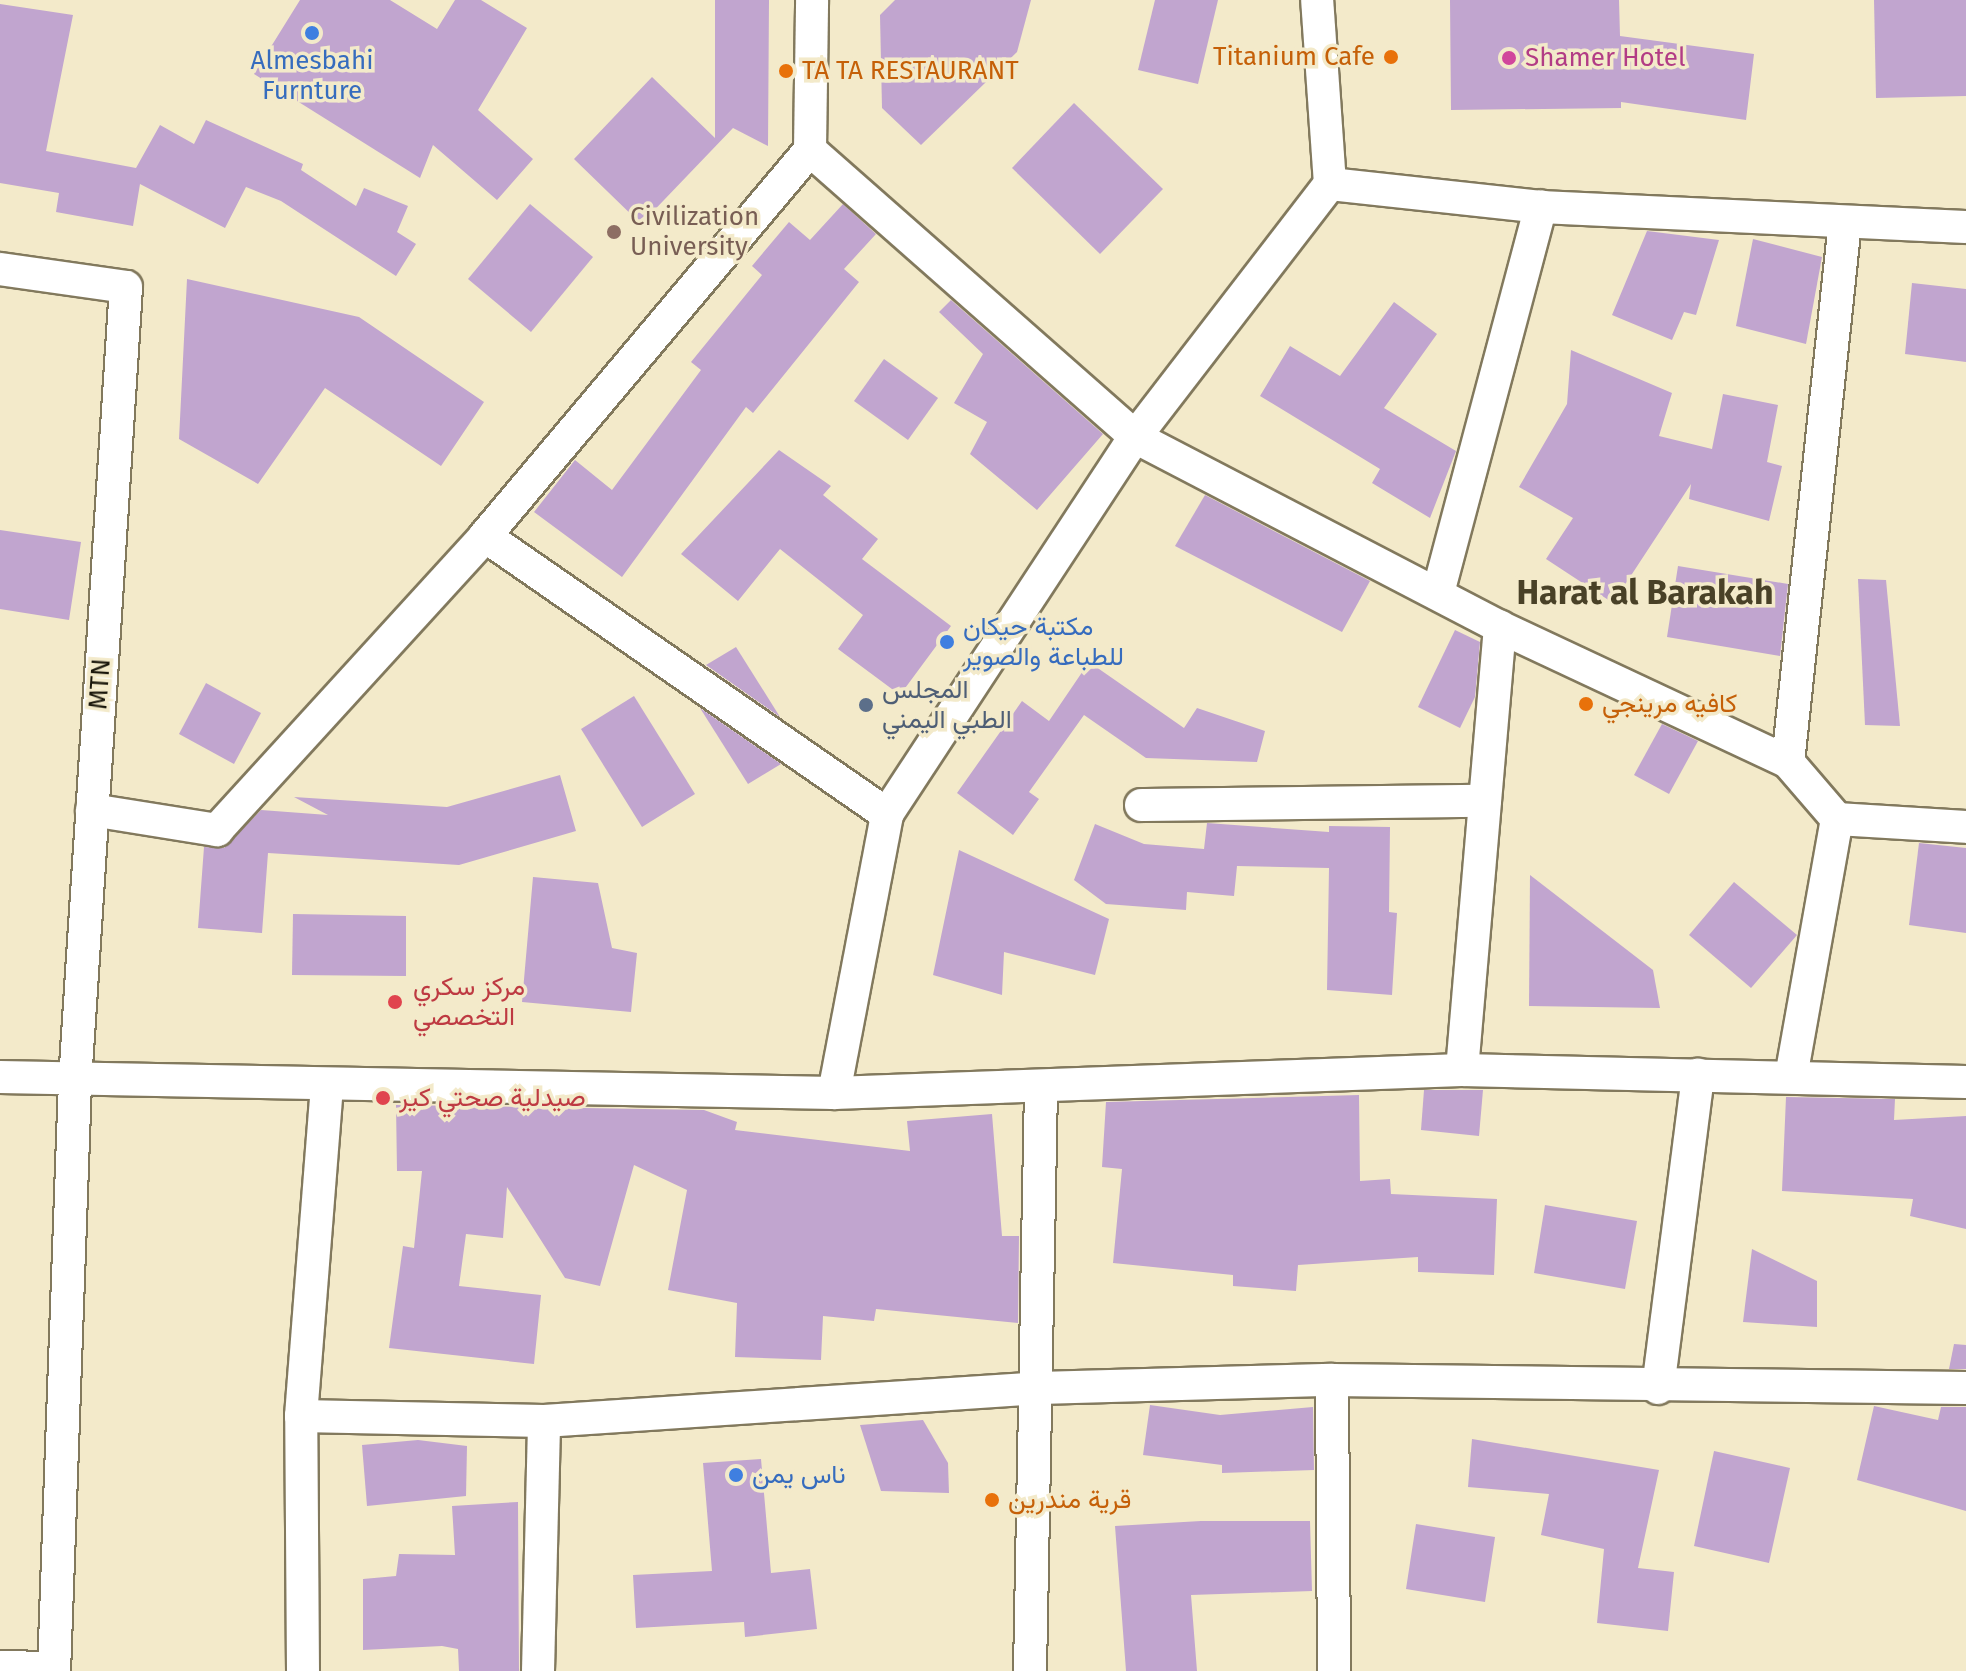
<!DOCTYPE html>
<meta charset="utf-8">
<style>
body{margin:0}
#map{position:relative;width:1966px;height:1671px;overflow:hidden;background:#f3eaca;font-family:"Fira Sans",Vazirmatn,sans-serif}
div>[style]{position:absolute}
.building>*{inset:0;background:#c1a5cf}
.roads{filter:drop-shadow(2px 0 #82795d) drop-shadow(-2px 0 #82795d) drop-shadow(0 2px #82795d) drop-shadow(0 -2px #82795d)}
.minor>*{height:32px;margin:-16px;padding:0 16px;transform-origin:16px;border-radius:16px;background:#fff}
.dots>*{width:22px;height:22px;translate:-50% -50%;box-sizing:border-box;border:4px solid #f3eaca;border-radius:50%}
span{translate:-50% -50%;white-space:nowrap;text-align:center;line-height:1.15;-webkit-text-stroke:7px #f3eaca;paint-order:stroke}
.food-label{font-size:26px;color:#c56008}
.right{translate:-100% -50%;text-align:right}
.left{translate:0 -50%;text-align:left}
.hotel-label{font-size:26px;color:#b23c85}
.shop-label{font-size:26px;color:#366cbe}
.education-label{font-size:26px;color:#785e54}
.street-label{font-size:26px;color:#19160b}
.service-label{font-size:26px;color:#4e5e75}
.health-label{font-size:26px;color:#be3a42}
.district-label{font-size:34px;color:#494127;font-weight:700}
</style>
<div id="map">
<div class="building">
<div style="clip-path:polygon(300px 0,390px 0,437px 29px,455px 0,481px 0,527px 28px,478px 110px,533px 159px,497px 200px,433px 145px,420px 178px,254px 74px)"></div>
<div style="clip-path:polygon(715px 0,769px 0,768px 146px,733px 128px,641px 224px,574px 159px,652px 77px,715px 138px)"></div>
<div style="clip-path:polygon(895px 0,1031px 0,1017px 52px,921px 145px,882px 108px,880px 15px)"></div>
<div style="clip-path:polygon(1155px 0,1218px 0,1198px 84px,1138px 70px)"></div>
<div style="clip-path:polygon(1450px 0,1619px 0,1620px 36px,1754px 54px,1746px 120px,1621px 102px,1621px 108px,1451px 110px)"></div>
<div style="clip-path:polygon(1874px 0,1966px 0,1966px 96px,1876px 98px)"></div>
<div style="clip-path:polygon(0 4px,73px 15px,46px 151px,136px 168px,160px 125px,194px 144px,206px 120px,303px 164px,301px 170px,356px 206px,364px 188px,408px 206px,397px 232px,416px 244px,396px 276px,281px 201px,246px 187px,225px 228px,140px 184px,133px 226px,56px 212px,59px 193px,0 183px)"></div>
<div style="clip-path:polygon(1074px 103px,1163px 189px,1100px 254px,1012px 168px)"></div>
<div style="clip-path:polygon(530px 204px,593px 257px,531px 332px,468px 279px)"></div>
<div style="clip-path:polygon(843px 204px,876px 234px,844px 269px,859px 282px,753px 413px,746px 407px,622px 577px,534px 512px,575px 460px,612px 490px,701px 370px,691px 362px,762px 275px,752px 266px,789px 222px,810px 240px)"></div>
<div style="clip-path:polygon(1647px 231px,1719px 240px,1696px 315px,1684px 312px,1672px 340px,1612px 315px)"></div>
<div style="clip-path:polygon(1753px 239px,1822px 257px,1806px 344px,1736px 326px)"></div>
<div style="clip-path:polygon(187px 279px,359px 317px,484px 402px,441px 466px,325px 388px,258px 484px,179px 439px)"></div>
<div style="clip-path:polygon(1912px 283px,1966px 289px,1966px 362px,1905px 354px)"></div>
<div style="clip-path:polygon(951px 300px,1103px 434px,1037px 510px,970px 454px,987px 422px,954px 403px,983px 354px,939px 312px)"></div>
<div style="clip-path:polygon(1394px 302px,1437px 334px,1384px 408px,1456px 451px,1430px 518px,1372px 483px,1380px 469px,1260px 396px,1290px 346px,1340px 376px)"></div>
<div style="clip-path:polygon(1571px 350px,1672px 393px,1659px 436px,1712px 449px,1723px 394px,1778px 405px,1767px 462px,1782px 466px,1769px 521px,1689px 499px,1691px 484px,1613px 603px,1546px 559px,1573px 518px,1519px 487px,1567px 404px)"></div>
<div style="clip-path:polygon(884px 359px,938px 398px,908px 440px,854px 401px)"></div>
<div style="clip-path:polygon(779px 450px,831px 486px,823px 495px,878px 539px,862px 559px,951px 626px,900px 695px,838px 649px,863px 615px,780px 549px,738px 601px,681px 554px)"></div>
<div style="clip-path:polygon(1205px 495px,1370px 581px,1342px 632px,1175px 546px)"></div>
<div style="clip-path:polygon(0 530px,81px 542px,69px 620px,0 609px)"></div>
<div style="clip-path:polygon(1678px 566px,1788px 584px,1780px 656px,1667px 637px)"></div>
<div style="clip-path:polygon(1858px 579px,1886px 580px,1900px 726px,1865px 725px)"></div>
<div style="clip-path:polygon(1455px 630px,1480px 642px,1475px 697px,1460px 728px,1418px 707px)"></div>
<div style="clip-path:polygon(736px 647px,780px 717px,706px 665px)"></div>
<div style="clip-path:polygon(1089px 662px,1184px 728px,1197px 708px,1265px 731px,1257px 762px,1146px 758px,1084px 715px,1029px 792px,1039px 799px,1013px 835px,957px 793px,1022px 701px,1049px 721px)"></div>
<div style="clip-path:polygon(206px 683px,261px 713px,234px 764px,179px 734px)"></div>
<div style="clip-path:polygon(634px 696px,695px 794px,642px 827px,581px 729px)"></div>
<div style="clip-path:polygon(700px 708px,781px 764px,748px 784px)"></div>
<div style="clip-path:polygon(1662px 724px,1698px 741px,1669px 794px,1634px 775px)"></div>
<div style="clip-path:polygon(560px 775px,576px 831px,459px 865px,268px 853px,262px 933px,198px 928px,204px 847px,224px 848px,261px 810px,328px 815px,294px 797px,447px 807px)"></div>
<div style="clip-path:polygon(1207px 823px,1329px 832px,1329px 826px,1390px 827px,1389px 912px,1397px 913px,1392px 995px,1327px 990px,1329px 868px,1237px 866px,1234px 896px,1187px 892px,1186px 910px,1106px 904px,1074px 880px,1095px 824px,1144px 844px,1204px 849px)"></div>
<div style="clip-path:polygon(1919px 843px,1966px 848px,1966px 933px,1909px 925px)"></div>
<div style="clip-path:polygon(959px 850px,1109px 919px,1095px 975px,1004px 952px,1002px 995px,933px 975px)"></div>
<div style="clip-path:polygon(1530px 875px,1653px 970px,1660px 1008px,1529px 1006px)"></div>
<div style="clip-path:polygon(533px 877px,598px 883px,612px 948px,637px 953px,631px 1012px,522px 1002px)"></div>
<div style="clip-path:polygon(1734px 882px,1797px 935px,1751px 988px,1689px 935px)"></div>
<div style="clip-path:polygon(293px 914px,406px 916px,406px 976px,292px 975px)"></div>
<div style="clip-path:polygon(1424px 1090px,1483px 1090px,1479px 1136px,1421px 1130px)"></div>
<div style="clip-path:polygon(1359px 1095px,1360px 1181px,1390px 1179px,1391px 1194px,1497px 1199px,1494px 1275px,1418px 1272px,1418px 1257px,1298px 1265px,1296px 1291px,1233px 1286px,1233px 1275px,1113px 1263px,1122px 1169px,1102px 1167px,1106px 1102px)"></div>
<div style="clip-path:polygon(1786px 1097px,1895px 1099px,1894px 1120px,1966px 1116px,1966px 1229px,1910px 1216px,1913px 1199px,1782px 1191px)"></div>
<div style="clip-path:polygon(396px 1105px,704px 1110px,737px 1122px,735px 1130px,910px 1151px,907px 1121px,992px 1114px,1002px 1236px,1019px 1236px,1018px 1323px,876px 1309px,874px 1321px,823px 1316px,821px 1360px,735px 1357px,737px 1303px,668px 1290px,687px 1190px,634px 1165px,600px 1286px,565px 1278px,507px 1187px,503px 1238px,466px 1234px,459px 1286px,541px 1295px,534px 1364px,389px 1348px,403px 1246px,414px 1248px,422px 1171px,397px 1171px)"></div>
<div style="clip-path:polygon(1545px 1205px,1637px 1221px,1625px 1289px,1534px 1273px)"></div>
<div style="clip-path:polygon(1752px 1249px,1817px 1281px,1817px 1327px,1743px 1322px)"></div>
<div style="clip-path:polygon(1954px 1344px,1966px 1345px,1966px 1369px,1949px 1369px)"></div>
<div style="clip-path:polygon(1150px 1405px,1220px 1415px,1313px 1407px,1314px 1470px,1222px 1473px,1222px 1465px,1143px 1455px)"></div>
<div style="clip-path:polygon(1874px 1406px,1938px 1420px,1941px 1407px,1966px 1407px,1966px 1511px,1857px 1480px)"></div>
<div style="clip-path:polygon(923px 1420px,948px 1463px,949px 1493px,881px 1491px,860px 1425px)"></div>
<div style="clip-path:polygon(1472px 1439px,1659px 1470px,1638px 1568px,1674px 1572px,1668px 1631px,1597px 1623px,1604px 1549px,1541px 1535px,1549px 1494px,1468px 1487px)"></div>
<div style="clip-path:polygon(418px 1440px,467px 1446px,466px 1496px,367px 1506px,362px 1445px)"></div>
<div style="clip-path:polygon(1714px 1451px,1790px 1468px,1769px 1563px,1694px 1546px)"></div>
<div style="clip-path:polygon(761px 1459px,771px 1573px,810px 1569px,817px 1629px,745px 1637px,744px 1622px,636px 1628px,633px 1575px,712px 1571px,703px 1463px)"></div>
<div style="clip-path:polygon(518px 1502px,519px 1671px,459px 1671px,458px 1649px,442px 1646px,363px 1650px,363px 1579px,396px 1576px,399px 1554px,455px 1555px,452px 1506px)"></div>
<div style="clip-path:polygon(1201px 1521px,1310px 1521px,1312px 1591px,1191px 1595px,1197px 1671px,1126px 1671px,1115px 1526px)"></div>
<div style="clip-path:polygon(1416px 1524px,1495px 1537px,1485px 1602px,1406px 1589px)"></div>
</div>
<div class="roads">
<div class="minor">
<div style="left:810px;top:150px;width:434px;rotate:41.4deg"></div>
<div style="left:1135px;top:437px;width:411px;rotate:27.5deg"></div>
<div style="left:1500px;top:627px;width:318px;rotate:25.1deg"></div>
<div style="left:1788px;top:762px;width:75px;rotate:49.3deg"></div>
<div style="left:1837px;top:819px;width:129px;rotate:3.5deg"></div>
<div style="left:1330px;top:184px;width:212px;rotate:6.2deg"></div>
<div style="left:1541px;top:207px;width:425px;rotate:2.7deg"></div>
<div style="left:0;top:269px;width:127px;rotate:8.1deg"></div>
<div style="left:126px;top:287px;width:797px;rotate:93.67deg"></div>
<div style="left:75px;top:1082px;width:589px;rotate:92.04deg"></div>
<div style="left:485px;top:536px;width:489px;rotate:34.7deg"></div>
<div style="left:1438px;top:593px;width:400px;rotate:-75.1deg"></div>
<div style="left:1788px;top:762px;width:543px;rotate:-83.97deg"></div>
<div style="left:1141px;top:805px;width:344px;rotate:-0.7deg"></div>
<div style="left:92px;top:810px;width:127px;rotate:9.1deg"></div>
<div style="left:217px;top:830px;width:398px;rotate:-47.6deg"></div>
<div style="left:485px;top:536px;width:505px;rotate:-49.9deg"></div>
<div style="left:810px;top:150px;width:150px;rotate:-89.2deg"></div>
<div style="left:1462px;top:1070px;width:445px;rotate:-85.1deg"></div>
<div style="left:0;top:1077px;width:834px;rotate:1.1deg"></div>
<div style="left:834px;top:1093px;width:628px;rotate:-2.1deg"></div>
<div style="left:1462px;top:1070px;width:504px;rotate:1.36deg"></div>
<div style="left:1791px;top:1077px;width:262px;rotate:-79.9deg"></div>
<div style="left:834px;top:1093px;width:284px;rotate:-79.2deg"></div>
<div style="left:887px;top:814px;width:451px;rotate:-56.7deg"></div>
<div style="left:1135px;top:437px;width:319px;rotate:-52.4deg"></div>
<div style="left:1330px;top:184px;width:184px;rotate:-94deg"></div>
<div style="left:1332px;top:1380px;width:291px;rotate:89.6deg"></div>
<div style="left:1658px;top:1388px;width:316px;rotate:-82.7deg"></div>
<div style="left:301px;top:1416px;width:243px;rotate:1.2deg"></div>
<div style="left:544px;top:1421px;width:496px;rotate:-3.8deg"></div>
<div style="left:1039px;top:1388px;width:293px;rotate:-1.6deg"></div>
<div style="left:1332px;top:1380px;width:634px;rotate:0.72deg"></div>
<div style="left:0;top:1667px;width:54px;rotate:1.1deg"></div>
<div style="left:303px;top:1671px;width:255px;rotate:-90.4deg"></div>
<div style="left:301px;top:1416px;width:332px;rotate:-85.5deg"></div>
<div style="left:538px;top:1671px;width:250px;rotate:-88.6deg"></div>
<div style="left:1030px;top:1671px;width:582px;rotate:-88.92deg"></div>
</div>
</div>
<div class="dots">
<div style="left:312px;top:33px;background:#3f7fe0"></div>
<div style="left:1391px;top:57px;background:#e8710a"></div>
<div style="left:1509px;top:58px;background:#d1479c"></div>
<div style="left:786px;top:71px;background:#e8710a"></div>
<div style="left:614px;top:232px;background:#8d6e63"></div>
<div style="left:947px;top:642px;background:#3f7fe0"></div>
<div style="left:1586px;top:704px;background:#e8710a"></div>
<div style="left:866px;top:705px;background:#5c6f8a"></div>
<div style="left:395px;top:1002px;background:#e0444e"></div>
<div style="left:383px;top:1098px;background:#e0444e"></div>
<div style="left:736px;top:1475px;background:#3f7fe0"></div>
<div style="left:992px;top:1500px;background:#e8710a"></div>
</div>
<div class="food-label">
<span class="right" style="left:1375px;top:57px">Titanium Cafe</span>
<span class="left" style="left:802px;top:71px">TA TA RESTAURANT</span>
<span class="left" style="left:1602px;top:704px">كافيه مرينجي</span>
<span class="left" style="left:1008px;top:1500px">قرية مندرين</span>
</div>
<div class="hotel-label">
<span class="left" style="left:1525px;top:58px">Shamer Hotel</span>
</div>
<div class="shop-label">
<span style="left:312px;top:76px">Almesbahi<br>Furnture</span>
<span class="left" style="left:963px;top:642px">مكتبة حيكان<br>للطباعة والصوير</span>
<span class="left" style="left:752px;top:1475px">ناس يمن</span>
</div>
<div class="education-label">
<span class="left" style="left:630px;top:232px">Civilization<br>University</span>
</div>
<div class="street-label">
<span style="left:100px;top:684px;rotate:-86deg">MTN</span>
</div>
<div class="service-label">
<span class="left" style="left:882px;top:705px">المجلس<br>الطبي اليمني</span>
</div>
<div class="health-label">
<span class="left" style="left:413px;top:1002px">مركز سكري<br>التخصصي</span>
<span class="left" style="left:399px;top:1098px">صيدلية صحتي كير</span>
</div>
<div class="district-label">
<span style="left:1645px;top:593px">Harat al Barakah</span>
</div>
</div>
